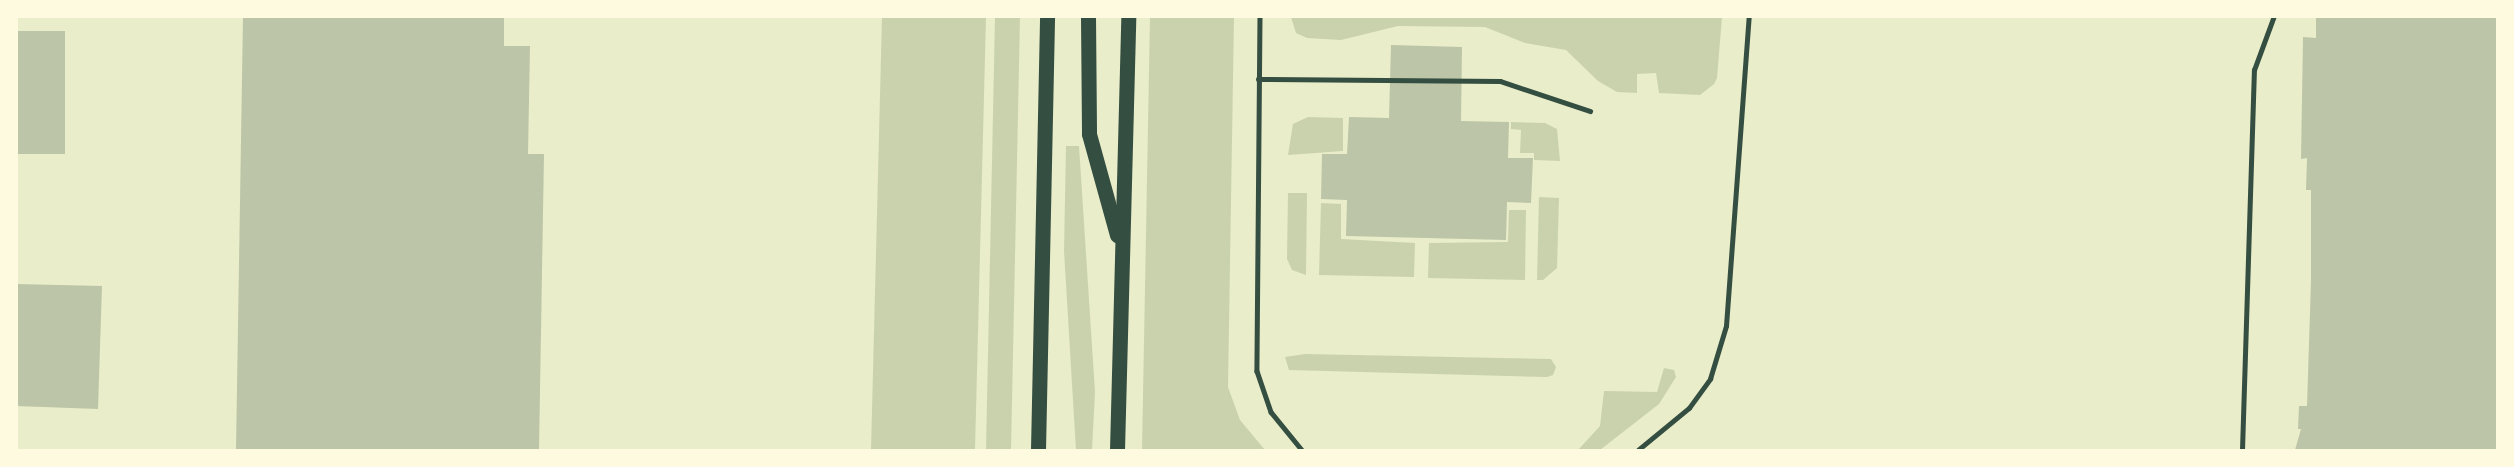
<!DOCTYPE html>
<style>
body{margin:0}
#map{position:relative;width:2514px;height:467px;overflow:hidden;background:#e9edc9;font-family:"Noto Serif",serif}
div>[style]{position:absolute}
.green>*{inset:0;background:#cad2ad}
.building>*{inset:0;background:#bcc5a7}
.service>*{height:4.5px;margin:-2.25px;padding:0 2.25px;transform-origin:2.25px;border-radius:2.25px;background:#344e41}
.primary>*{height:15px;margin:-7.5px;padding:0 7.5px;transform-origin:7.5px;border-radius:7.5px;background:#344e41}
span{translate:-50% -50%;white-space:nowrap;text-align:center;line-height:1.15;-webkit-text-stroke:6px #fefae0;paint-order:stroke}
.frame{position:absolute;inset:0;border:18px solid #fefae0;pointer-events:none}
</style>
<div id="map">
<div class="green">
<div style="clip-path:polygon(882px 17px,986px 17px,975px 450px,871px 450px)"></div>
<div style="clip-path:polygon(995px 17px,1020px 17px,1011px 450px,986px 450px)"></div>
<div style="clip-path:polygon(1150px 17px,1234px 17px,1228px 387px,1240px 420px,1265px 450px,1142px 450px)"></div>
<div style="clip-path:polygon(1291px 17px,1291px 16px,1722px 17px,1717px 78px,1714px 84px,1700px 95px,1659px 93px,1656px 73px,1637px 74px,1637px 93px,1617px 92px,1598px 81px,1566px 50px,1525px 43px,1485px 27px,1398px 26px,1341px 40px,1307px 38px,1296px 33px)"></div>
<div style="clip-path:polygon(1308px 117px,1343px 118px,1343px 151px,1288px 155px,1293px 124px)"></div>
<div style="clip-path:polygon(1511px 122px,1545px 123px,1557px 129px,1560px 161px,1534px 160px,1534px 153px,1520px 153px,1521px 130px,1511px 129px)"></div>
<div style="clip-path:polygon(1066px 146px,1079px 146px,1095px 392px,1092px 450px,1076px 450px,1064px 251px)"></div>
<div style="clip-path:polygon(1288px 193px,1307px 193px,1306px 275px,1292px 270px,1287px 259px)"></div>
<div style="clip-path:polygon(1539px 197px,1559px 198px,1557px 268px,1543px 280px,1537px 280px)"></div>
<div style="clip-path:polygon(1321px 203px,1341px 204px,1341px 239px,1415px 243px,1414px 277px,1319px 275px)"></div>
<div style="clip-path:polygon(1509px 210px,1526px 210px,1525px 280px,1428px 278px,1429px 243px,1508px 242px)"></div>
<div style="clip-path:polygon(1305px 354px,1551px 359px,1556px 367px,1553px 375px,1547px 377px,1289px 370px,1285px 357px)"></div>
<div style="clip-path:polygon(1664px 368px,1674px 370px,1676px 377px,1659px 404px,1600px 450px,1578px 450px,1600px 426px,1604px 391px,1657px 392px)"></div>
</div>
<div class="building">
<div style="clip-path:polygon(243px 16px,504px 16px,504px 46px,530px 46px,528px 154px,544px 154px,539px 450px,236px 450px)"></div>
<div style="clip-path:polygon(2316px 16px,2498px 16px,2498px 450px,2295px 450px,2301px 429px,2298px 429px,2299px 406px,2307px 406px,2311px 281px,2311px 190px,2306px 190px,2307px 158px,2301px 159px,2303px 37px,2316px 38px)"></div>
<div style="clip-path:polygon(16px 31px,65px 31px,65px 154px,16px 154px)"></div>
<div style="clip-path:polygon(1391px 45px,1462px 47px,1461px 121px,1509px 122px,1508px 158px,1533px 158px,1531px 203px,1507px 202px,1506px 240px,1346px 236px,1347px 200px,1321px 199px,1322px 154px,1347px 154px,1349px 117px,1389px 118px)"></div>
<div style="clip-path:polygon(16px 284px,102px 286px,98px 409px,16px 406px)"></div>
</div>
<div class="service">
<div style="left:1260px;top:16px;width:355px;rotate:90.5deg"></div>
<div style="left:1257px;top:371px;width:43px;rotate:71.1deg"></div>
<div style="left:1271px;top:412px;width:49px;rotate:50.8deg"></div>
<div style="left:1258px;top:79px;width:242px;rotate:0.5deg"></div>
<div style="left:1500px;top:81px;width:95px;rotate:18.4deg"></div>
<div style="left:1638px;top:450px;width:66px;rotate:-39.5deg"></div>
<div style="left:1689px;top:408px;width:36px;rotate:-54deg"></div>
<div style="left:1710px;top:379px;width:55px;rotate:-73.2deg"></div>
<div style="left:1726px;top:326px;width:311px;rotate:-85.8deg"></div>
<div style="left:2242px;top:450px;width:380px;rotate:-88.2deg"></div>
<div style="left:2254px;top:70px;width:58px;rotate:-69.7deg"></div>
</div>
<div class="primary">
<div style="left:1088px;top:16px;width:118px;rotate:89.5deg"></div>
<div style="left:1089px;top:134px;width:105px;rotate:74.5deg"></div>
<div style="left:1038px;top:450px;width:434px;rotate:-88.8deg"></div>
<div style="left:1117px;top:450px;width:434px;rotate:-88.5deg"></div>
</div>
<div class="frame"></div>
</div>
